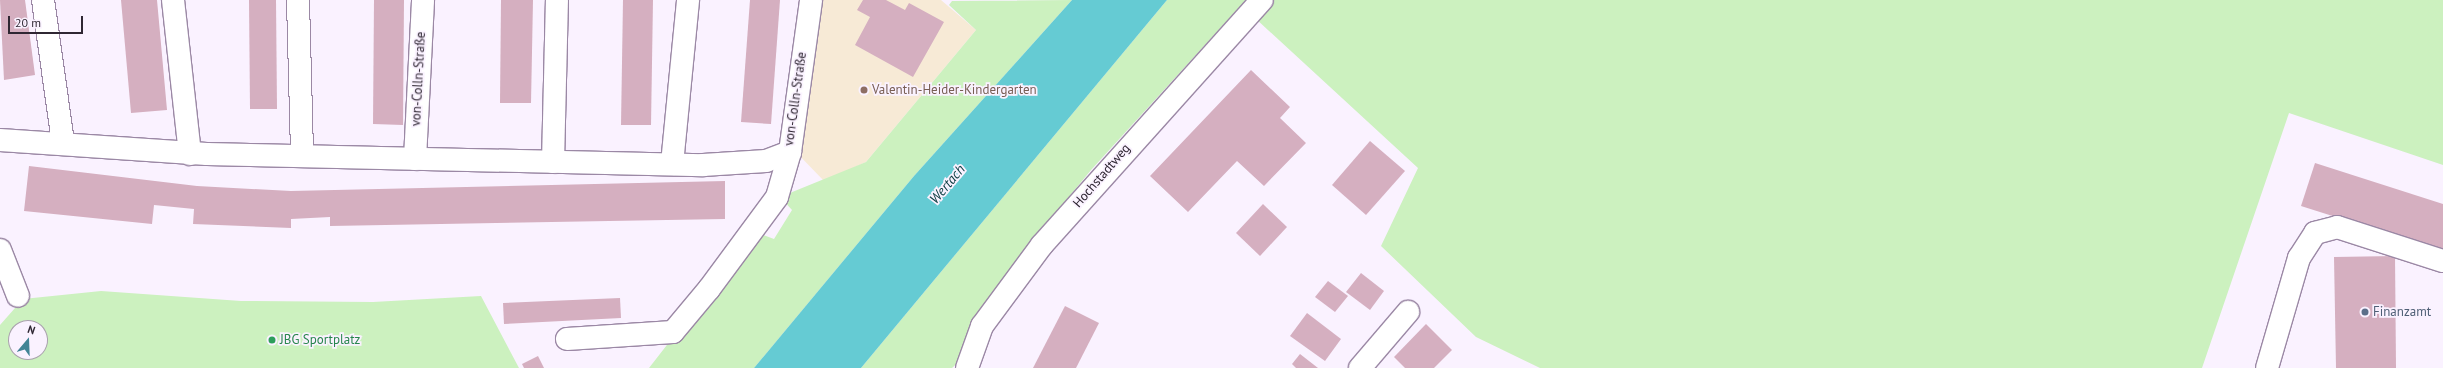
<!DOCTYPE html>
<meta charset="utf-8">
<style>
body{margin:0}
#map{position:relative;width:2443px;height:368px;overflow:hidden;background:#faf2ff;font-family:"PT Sans",sans-serif}
div>[style]{position:absolute}
.education>*{inset:0;background:#f7ead6}
.green>*{inset:0;background:#ccf1bf}
.water>*{inset:0;background:#65cbd3}
.building>*{inset:0;background:#d5afc0}
.roads{filter:drop-shadow(1px 0 #9b88a5) drop-shadow(-1px 0 #9b88a5) drop-shadow(0 1px #9b88a5) drop-shadow(0 -1px #9b88a5)}
.minor>*{height:22px;margin:-11px;padding:0 11px;transform-origin:11px;border-radius:11px;background:#fff}
.dots>*{width:11px;height:11px;translate:-50% -50%;box-sizing:border-box;border:2px solid #faf2ff;border-radius:50%}
span{translate:-50% -50%;white-space:nowrap;text-align:center;line-height:1.15;-webkit-text-stroke:3.5px #faf2ff;paint-order:stroke}
.street-label{font-size:13px;color:#2f2733}
.education-label{font-size:13px;color:#785e54}
.left{translate:0 -50%;text-align:left}
.service-label{font-size:13px;color:#4e5e75}
.leisure-label{font-size:13px;color:#27864d}
.water-label{font-size:14px;color:#0a3c40;font-style:italic}
.north{position:absolute;left:8px;top:320px;width:40px;height:40px;box-sizing:border-box;background:#faf2ff;border:1px solid #a9a1ad;border-radius:50%;rotate:19deg;font-size:11px;font-weight:700;line-height:16px;text-align:center;color:#2f2733}
.north::after{content:'';display:block;margin:auto;width:14px;height:18px;background:#418495;clip-path:polygon(50% 0,100% 100%,50% 72%,0 100%)}
.scale{position:absolute;left:8px;top:16px;width:75px;height:18px;box-sizing:border-box;border:2px solid #2f2733;border-top:0;padding-left:5px;font-size:12px;line-height:14px;white-space:nowrap;color:#2f2733;-webkit-text-stroke:3px #faf2ff;paint-order:stroke}
</style>
<div id="map">
<div class="education">
<div style="clip-path:polygon(815px 0,941px 0,976px 30px,866px 162px,824px 181px,794px 150px)"></div>
</div>
<div class="green">
<div style="clip-path:polygon(1072px 0,914px 176px,754px 368px,649px 368px,755px 232px,774px 239px,792px 210px,780px 197px,866px 162px,976px 30px,949px 5px,952px 1px)"></div>
<div style="clip-path:polygon(1167px 0,1246px 0,1091px 170px,1031px 243px,965px 356px,952px 368px,861px 368px)"></div>
<div style="clip-path:polygon(1271px 0,2443px 0,2443px 165px,2289px 113px,2202px 368px,1540px 368px,1476px 337px,1381px 246px,1418px 168px,1255px 18px)"></div>
<div style="clip-path:polygon(evenodd,101px 291px,241px 301px,373px 302px,481px 296px,519px 368px,0 368px,0 325px,23px 299px,101px 291px,16px 328px,40px 328px,40px 352px,16px 352px,16px 328px)"></div>
</div>
<div class="water">
<div style="clip-path:polygon(1072px 0,1167px 0,861px 368px,754px 368px,914px 176px)"></div>
</div>
<div class="building">
<div style="clip-path:polygon(0 0,25px 0,35px 75px,4px 80px)"></div>
<div style="clip-path:polygon(121px 0,157px 0,167px 110px,131px 113px)"></div>
<div style="clip-path:polygon(249px 0,276px 0,277px 109px,250px 109px)"></div>
<div style="clip-path:polygon(374px 0,404px 0,403px 125px,373px 124px)"></div>
<div style="clip-path:polygon(501px 0,533px 0,531px 103px,500px 103px)"></div>
<div style="clip-path:polygon(623px 0,653px 0,651px 125px,621px 125px)"></div>
<div style="clip-path:polygon(750px 0,780px 0,771px 124px,741px 122px)"></div>
<div style="clip-path:polygon(863px 0,886px 0,905px 10px,909px 3px,944px 22px,913px 77px,855px 45px,870px 17px,857px 10px)"></div>
<div style="clip-path:polygon(1251px 70px,1290px 107px,1280px 118px,1306px 143px,1264px 186px,1237px 161px,1188px 212px,1150px 176px)"></div>
<div style="clip-path:polygon(1370px 141px,1405px 171px,1366px 215px,1332px 185px)"></div>
<div style="clip-path:polygon(2315px 163px,2443px 204px,2443px 251px,2301px 206px)"></div>
<div style="clip-path:polygon(29px 166px,197px 186px,291px 191px,725px 181px,725px 219px,330px 226px,330px 217px,291px 219px,291px 228px,193px 224px,194px 209px,154px 205px,152px 224px,24px 211px)"></div>
<div style="clip-path:polygon(1263px 204px,1287px 227px,1260px 256px,1236px 233px)"></div>
<div style="clip-path:polygon(2395px 256px,2396px 368px,2336px 368px,2334px 257px)"></div>
<div style="clip-path:polygon(1361px 273px,1384px 291px,1370px 310px,1346px 292px)"></div>
<div style="clip-path:polygon(1328px 281px,1348px 296px,1335px 312px,1315px 297px)"></div>
<div style="clip-path:polygon(620px 298px,621px 318px,504px 324px,503px 303px)"></div>
<div style="clip-path:polygon(1065px 306px,1099px 323px,1076px 368px,1033px 368px)"></div>
<div style="clip-path:polygon(1307px 313px,1341px 339px,1325px 361px,1290px 336px)"></div>
<div style="clip-path:polygon(1426px 324px,1452px 350px,1434px 368px,1405px 368px,1394px 357px)"></div>
<div style="clip-path:polygon(1300px 354px,1318px 368px,1296px 368px,1292px 364px)"></div>
<div style="clip-path:polygon(538px 356px,544px 368px,524px 368px,522px 364px)"></div>
</div>
<div class="roads">
<div class="minor">
<div style="left:43px;top:0;width:143px;rotate:82deg"></div>
<div style="left:173px;top:0;width:155px;rotate:83.7deg"></div>
<div style="left:298px;top:0;width:156px;rotate:88.5deg"></div>
<div style="left:0;top:140px;width:207px;rotate:3.9deg"></div>
<div style="left:207px;top:154px;width:496px;rotate:1.3deg"></div>
<div style="left:703px;top:165px;width:63px;rotate:-3.6deg"></div>
<div style="left:766px;top:161px;width:26px;rotate:-21deg"></div>
<div style="left:415px;top:159px;width:159px;rotate:-87.1deg"></div>
<div style="left:553px;top:162px;width:162px;rotate:-88.6deg"></div>
<div style="left:672px;top:164px;width:165px;rotate:-84.4deg"></div>
<div style="left:0;top:250px;width:49px;rotate:68.6deg"></div>
<div style="left:567px;top:339px;width:106px;rotate:-3.8deg"></div>
<div style="left:673px;top:332px;width:56px;rotate:-50.1deg"></div>
<div style="left:709px;top:289px;width:114px;rotate:-53.5deg"></div>
<div style="left:777px;top:197px;width:47px;rotate:-73.9deg"></div>
<div style="left:790px;top:152px;width:153px;rotate:-82.1deg"></div>
<div style="left:967px;top:368px;width:45px;rotate:-70.3deg"></div>
<div style="left:982px;top:326px;width:101px;rotate:-53.5deg"></div>
<div style="left:1042px;top:245px;width:329px;rotate:-48.1deg"></div>
<div style="left:1360px;top:368px;width:74px;rotate:-49.4deg"></div>
<div style="left:2267px;top:368px;width:115px;rotate:-73.8deg"></div>
<div style="left:2299px;top:258px;width:30px;rotate:-57deg"></div>
<div style="left:2315px;top:233px;width:23px;rotate:-15deg"></div>
<div style="left:2337px;top:227px;width:111px;rotate:17.8deg"></div>
</div>
</div>
<div class="dots">
<div style="left:864px;top:90px;background:#8d6e63"></div>
<div style="left:2365px;top:312px;background:#5c6f8a"></div>
<div style="left:272px;top:340px;background:#2e9e5b"></div>
</div>
<div class="street-label">
<span style="left:419px;top:79px;rotate:-87deg">von-Colln-Straße</span>
<span style="left:796px;top:99px;rotate:-82deg">von-Colln-Straße</span>
<span style="left:1102px;top:176px;rotate:-49deg">Hochstadtweg</span>
</div>
<div class="education-label">
<span class="left" style="left:872px;top:90px">Valentin-Heider-Kindergarten</span>
</div>
<div class="service-label">
<span class="left" style="left:2373px;top:312px">Finanzamt</span>
</div>
<div class="leisure-label">
<span class="left" style="left:280px;top:340px">JBG Sportplatz</span>
</div>
<div class="water-label">
<span style="left:947px;top:184px;rotate:-50deg">Wertach</span>
</div>
<div class="north">N</div>
<div class="scale">20 m</div>
</div>
